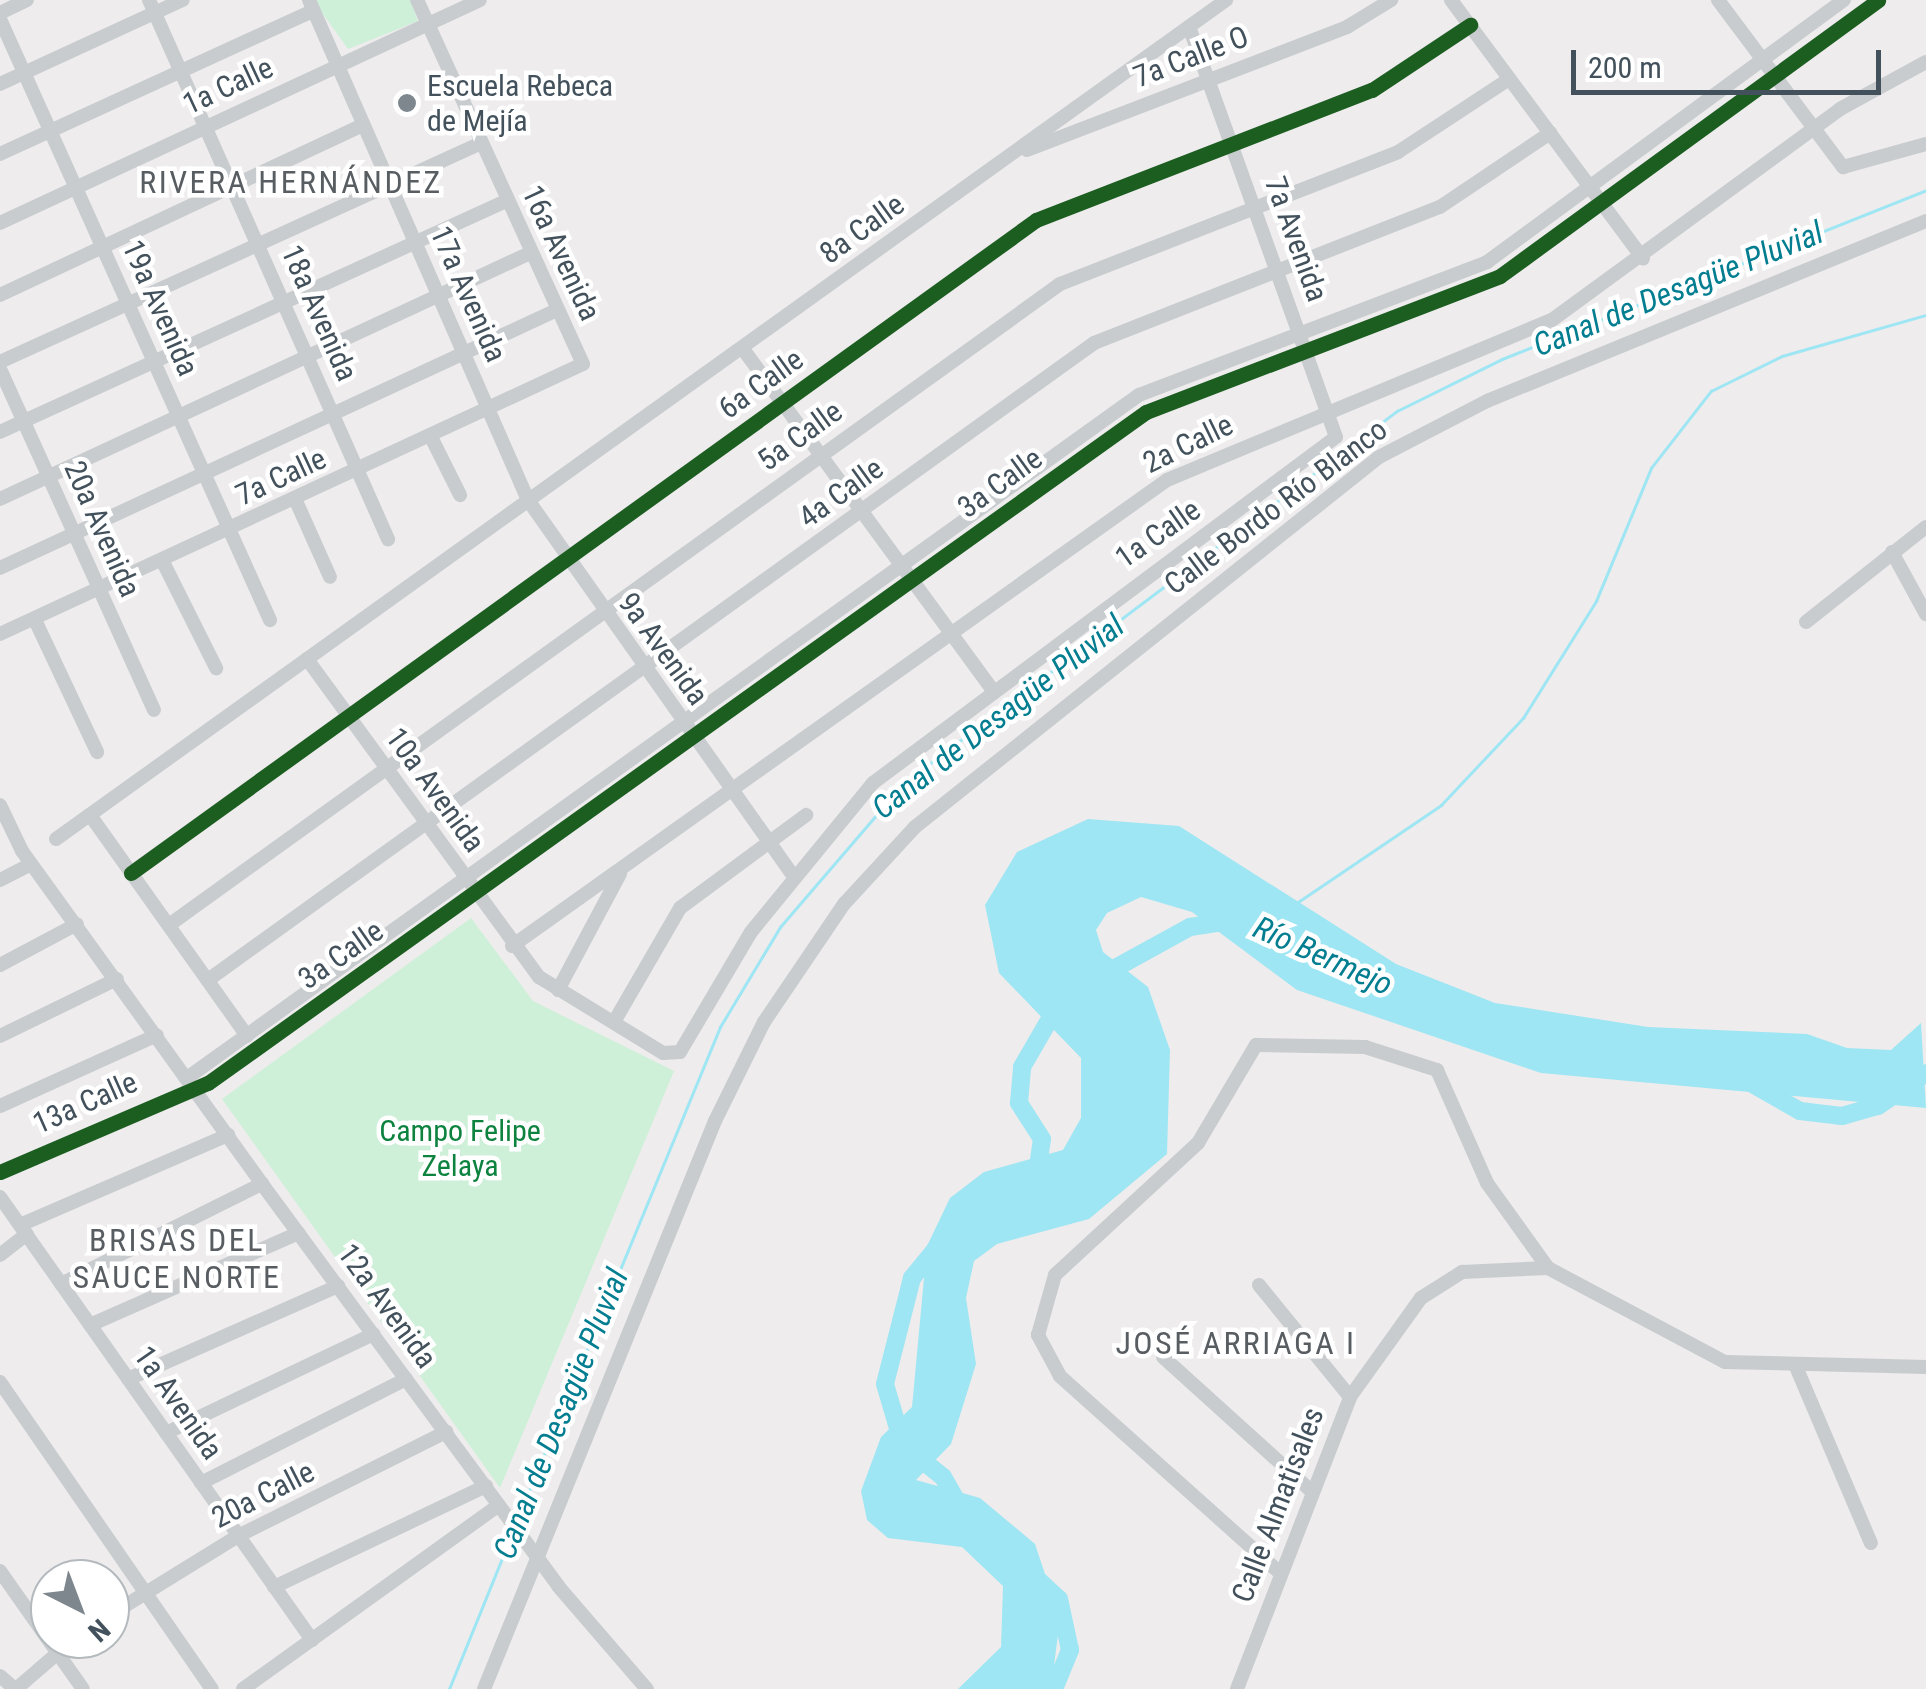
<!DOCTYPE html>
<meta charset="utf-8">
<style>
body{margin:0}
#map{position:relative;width:1926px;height:1689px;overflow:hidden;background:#eeeced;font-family:"Roboto Condensed",sans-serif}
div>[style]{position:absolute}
.green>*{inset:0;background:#cef0d8}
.water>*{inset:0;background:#9ee6f3}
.stream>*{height:2.5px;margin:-1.25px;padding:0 1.25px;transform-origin:1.25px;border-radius:1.25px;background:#9ee6f3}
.river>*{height:18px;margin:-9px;padding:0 9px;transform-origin:9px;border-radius:9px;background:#9ee6f3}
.minor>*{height:14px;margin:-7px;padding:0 7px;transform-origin:7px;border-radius:7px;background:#c8ccce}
.cycleway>*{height:15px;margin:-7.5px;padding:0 7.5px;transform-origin:7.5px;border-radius:7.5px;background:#1b5e20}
.dots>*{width:28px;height:28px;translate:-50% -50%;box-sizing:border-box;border:5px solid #fff;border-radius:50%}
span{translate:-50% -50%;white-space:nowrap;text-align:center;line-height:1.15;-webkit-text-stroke:9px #fff;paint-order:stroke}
.street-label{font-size:30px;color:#42515b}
.poi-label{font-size:30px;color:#42515b}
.left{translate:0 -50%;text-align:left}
.park-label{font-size:30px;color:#0d833f}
.neighbourhood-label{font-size:32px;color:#585d62;letter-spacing:2.5px}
.water-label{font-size:32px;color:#037d90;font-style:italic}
.north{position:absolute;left:30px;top:1559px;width:100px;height:100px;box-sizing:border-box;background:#fff;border:2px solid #b3b9bd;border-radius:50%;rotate:138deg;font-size:28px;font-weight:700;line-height:40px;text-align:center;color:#42515b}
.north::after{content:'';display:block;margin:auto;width:35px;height:45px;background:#7e878e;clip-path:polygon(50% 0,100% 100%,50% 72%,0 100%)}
.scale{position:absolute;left:1571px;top:50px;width:310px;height:45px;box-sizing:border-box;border:5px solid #42515b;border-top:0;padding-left:12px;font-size:30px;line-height:35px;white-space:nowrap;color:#42515b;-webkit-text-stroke:8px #fff;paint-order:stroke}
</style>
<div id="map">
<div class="green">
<div style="clip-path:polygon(313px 0,410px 0,418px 21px,348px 49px)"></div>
<div style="clip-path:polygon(471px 918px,533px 1001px,674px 1071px,500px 1488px,222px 1099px)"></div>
</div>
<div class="water">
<div style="clip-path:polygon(1088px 819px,1179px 826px,1396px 964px,1495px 1003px,1648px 1027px,1807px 1034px,1847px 1048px,1891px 1050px,1921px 1023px,1926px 1108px,1541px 1073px,1297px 990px,1192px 912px,1141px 897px,1107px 913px,1096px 930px,1103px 952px,1148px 987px,1170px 1050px,1167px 1154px,1089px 1219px,997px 1244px,974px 1261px,966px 1298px,976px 1364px,951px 1444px,916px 1480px,980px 1498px,1035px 1544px,1060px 1619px,1051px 1689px,958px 1689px,1001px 1647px,1003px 1586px,962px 1547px,888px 1538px,867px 1520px,861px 1491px,881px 1437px,912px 1407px,927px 1246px,950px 1198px,984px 1172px,1063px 1150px,1081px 1118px,1081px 1058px,999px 973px,985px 905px,1017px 852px)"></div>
</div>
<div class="stream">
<div style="left:1298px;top:902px;width:173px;rotate:-34.1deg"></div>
<div style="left:1441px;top:805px;width:120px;rotate:-46.7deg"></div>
<div style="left:1523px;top:718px;width:138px;rotate:-58deg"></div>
<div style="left:1596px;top:601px;width:144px;rotate:-67.5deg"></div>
<div style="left:1651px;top:468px;width:98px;rotate:-52.1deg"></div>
<div style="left:1711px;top:391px;width:79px;rotate:-26.2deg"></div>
<div style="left:1782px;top:356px;width:150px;rotate:-15.9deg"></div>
<div style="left:516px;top:1522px;width:535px;rotate:-67.6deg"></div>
<div style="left:720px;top:1027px;width:117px;rotate:-59deg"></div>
<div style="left:780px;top:927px;width:190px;rotate:-49.3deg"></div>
<div style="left:904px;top:783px;width:618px;rotate:-37.04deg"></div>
<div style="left:1397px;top:411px;width:117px;rotate:-26.3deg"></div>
<div style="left:1502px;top:359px;width:456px;rotate:-21.7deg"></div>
<div style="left:449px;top:1689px;width:167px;rotate:-67.9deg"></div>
</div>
<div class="river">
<div style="left:1099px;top:977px;width:104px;rotate:-28.8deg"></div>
<div style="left:1190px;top:927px;width:40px;rotate:-8.5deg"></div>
<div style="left:1754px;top:1085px;width:53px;rotate:29.5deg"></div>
<div style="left:1800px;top:1111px;width:42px;rotate:6.8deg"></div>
<div style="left:1842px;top:1116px;width:37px;rotate:-16deg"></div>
<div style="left:1878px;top:1106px;width:58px;rotate:-34.5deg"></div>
<div style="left:1036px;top:1180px;width:41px;rotate:-81.7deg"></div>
<div style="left:1042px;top:1139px;width:43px;rotate:-122.6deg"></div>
<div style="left:1019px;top:1103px;width:36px;rotate:-85deg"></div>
<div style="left:1022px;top:1067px;width:72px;rotate:-59.9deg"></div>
<div style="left:939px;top:1245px;width:43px;rotate:129.3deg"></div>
<div style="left:912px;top:1278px;width:109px;rotate:104.3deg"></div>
<div style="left:885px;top:1384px;width:64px;rotate:73.6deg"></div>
<div style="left:903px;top:1445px;width:51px;rotate:38.7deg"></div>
<div style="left:943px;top:1477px;width:40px;rotate:60.3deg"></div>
<div style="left:1034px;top:1576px;width:34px;rotate:43deg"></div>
<div style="left:1059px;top:1599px;width:52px;rotate:77.8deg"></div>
<div style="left:1070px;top:1650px;width:42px;rotate:112.3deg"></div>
</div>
<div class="minor">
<div style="left:149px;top:0;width:590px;rotate:66.09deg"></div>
<div style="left:309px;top:0;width:546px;rotate:66.35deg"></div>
<div style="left:528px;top:500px;width:459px;rotate:54.8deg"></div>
<div style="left:1451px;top:0;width:322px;rotate:53.4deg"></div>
<div style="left:1718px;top:0;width:209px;rotate:53.2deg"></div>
<div style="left:1843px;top:167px;width:86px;rotate:-15.5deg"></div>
<div style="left:0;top:13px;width:30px;rotate:-26deg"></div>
<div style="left:0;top:19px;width:659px;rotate:65.81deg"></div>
<div style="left:0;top:84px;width:201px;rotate:-24.7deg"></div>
<div style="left:1027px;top:150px;width:343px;rotate:-21deg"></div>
<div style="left:1347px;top:27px;width:52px;rotate:-31.5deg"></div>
<div style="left:0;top:154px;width:344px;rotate:-24.6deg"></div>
<div style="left:0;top:223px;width:529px;rotate:-24.92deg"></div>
<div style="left:0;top:295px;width:401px;rotate:-25.1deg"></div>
<div style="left:743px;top:349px;width:419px;rotate:53.8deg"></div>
<div style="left:0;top:362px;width:526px;rotate:-24.47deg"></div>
<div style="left:0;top:369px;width:374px;rotate:65.7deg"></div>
<div style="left:0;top:432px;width:556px;rotate:-24.54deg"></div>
<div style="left:431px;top:437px;width:65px;rotate:63.4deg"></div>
<div style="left:0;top:499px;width:584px;rotate:-24.9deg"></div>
<div style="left:296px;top:501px;width:83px;rotate:65.9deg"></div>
<div style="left:1892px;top:552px;width:71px;rotate:61.3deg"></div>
<div style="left:163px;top:562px;width:119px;rotate:63.4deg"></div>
<div style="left:0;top:568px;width:614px;rotate:-24.85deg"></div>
<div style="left:35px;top:620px;width:146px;rotate:64.8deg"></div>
<div style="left:1806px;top:622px;width:153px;rotate:-38.4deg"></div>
<div style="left:0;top:634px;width:642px;rotate:-24.85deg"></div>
<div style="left:583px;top:364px;width:400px;rotate:-114.5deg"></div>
<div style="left:307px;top:659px;width:394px;rotate:53.9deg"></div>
<div style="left:539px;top:977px;width:145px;rotate:31.5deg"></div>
<div style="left:663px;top:1053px;width:17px;rotate:-3deg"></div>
<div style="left:680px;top:1052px;width:139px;rotate:-59.4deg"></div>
<div style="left:751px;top:932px;width:193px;rotate:-50.7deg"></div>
<div style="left:873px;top:783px;width:578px;rotate:-36.77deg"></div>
<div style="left:1336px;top:437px;width:436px;rotate:-109.7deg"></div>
<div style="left:0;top:805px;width:51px;rotate:64.4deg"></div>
<div style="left:22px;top:851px;width:410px;rotate:54.2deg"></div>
<div style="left:262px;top:1184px;width:499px;rotate:53.6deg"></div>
<div style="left:558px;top:1586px;width:136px;rotate:49.2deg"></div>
<div style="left:90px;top:815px;width:271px;rotate:54.6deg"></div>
<div style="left:56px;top:839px;width:1440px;rotate:-35.64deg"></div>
<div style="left:131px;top:873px;width:1116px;rotate:-35.81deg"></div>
<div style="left:1036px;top:220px;width:360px;rotate:-21.2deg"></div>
<div style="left:1372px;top:90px;width:118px;rotate:-33.6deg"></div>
<div style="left:0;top:880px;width:35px;rotate:-27deg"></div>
<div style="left:169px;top:925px;width:1098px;rotate:-35.73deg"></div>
<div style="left:1060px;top:284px;width:363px;rotate:-21.3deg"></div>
<div style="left:1398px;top:152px;width:133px;rotate:-33.3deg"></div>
<div style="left:512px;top:946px;width:804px;rotate:-35.43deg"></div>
<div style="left:1167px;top:480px;width:417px;rotate:-22.6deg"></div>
<div style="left:1552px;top:320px;width:357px;rotate:-36.2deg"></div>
<div style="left:1840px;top:109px;width:98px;rotate:-28.7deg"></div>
<div style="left:0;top:965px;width:87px;rotate:-28deg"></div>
<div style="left:208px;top:980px;width:1091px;rotate:-35.71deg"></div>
<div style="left:1094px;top:343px;width:372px;rotate:-21.5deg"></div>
<div style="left:1440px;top:207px;width:133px;rotate:-33.9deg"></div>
<div style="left:558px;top:990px;width:132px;rotate:-61.9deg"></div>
<div style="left:614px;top:1022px;width:132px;rotate:-59.9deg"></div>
<div style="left:680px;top:908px;width:157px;rotate:-36.4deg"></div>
<div style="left:0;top:1036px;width:130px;rotate:-26deg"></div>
<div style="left:187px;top:1078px;width:1172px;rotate:-35.66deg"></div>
<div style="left:1139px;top:395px;width:373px;rotate:-20.9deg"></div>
<div style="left:1487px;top:262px;width:443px;rotate:-36.3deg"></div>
<div style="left:0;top:1106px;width:172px;rotate:-24.3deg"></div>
<div style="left:0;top:1172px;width:226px;rotate:-23.2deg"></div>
<div style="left:208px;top:1083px;width:1153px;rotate:-35.58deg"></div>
<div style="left:1146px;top:412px;width:379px;rotate:-21deg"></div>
<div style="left:1500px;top:276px;width:468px;rotate:-36.1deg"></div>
<div style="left:0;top:1197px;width:542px;rotate:54.84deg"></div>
<div style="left:20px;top:1225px;width:227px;rotate:-23.4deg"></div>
<div style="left:0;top:1255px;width:34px;rotate:-38deg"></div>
<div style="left:61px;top:1284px;width:225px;rotate:-26.5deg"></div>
<div style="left:1259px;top:1285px;width:144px;rotate:50.9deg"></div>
<div style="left:90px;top:1325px;width:228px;rotate:-23.8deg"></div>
<div style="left:1163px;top:1357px;width:197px;rotate:42.1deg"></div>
<div style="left:1797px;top:1369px;width:189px;rotate:67deg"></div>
<div style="left:128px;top:1379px;width:230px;rotate:-23.9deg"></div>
<div style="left:0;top:1382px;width:373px;rotate:55.4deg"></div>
<div style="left:166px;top:1433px;width:230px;rotate:-25.5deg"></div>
<div style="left:201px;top:1483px;width:230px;rotate:-26.9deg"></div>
<div style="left:0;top:1571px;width:144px;rotate:54.9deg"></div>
<div style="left:1279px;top:1572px;width:294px;rotate:-138.2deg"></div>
<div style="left:1060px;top:1376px;width:47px;rotate:-118.2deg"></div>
<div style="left:1038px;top:1335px;width:62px;rotate:-74.2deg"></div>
<div style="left:1055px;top:1275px;width:195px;rotate:-42.7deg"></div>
<div style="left:1198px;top:1143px;width:114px;rotate:-59.4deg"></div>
<div style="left:1256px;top:1045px;width:109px;rotate:1.1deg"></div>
<div style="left:1365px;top:1047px;width:76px;rotate:17.7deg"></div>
<div style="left:1437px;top:1070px;width:124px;rotate:66.1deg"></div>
<div style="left:1487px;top:1183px;width:105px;rotate:54.3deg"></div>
<div style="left:274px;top:1587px;width:235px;rotate:-25.5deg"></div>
<div style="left:110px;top:1615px;width:150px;rotate:-31.7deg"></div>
<div style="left:238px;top:1536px;width:233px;rotate:-26.6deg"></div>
<div style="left:0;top:1676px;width:20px;rotate:41deg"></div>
<div style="left:16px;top:1689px;width:77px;rotate:-40.8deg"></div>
<div style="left:243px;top:1689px;width:315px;rotate:-35.7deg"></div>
<div style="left:484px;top:1689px;width:613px;rotate:-67.87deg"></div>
<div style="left:715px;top:1121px;width:110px;rotate:-63.7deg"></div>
<div style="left:764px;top:1022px;width:143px;rotate:-55.9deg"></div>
<div style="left:844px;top:904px;width:105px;rotate:-47.3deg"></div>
<div style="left:915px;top:827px;width:593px;rotate:-38.57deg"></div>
<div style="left:1379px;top:457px;width:122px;rotate:-27.4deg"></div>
<div style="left:1487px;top:401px;width:474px;rotate:-22.3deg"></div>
<div style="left:1237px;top:1689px;width:313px;rotate:-68.8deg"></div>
<div style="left:1350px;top:1397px;width:122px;rotate:-54.4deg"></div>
<div style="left:1421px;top:1298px;width:49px;rotate:-32.4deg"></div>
<div style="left:1462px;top:1272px;width:86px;rotate:-2.7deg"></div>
<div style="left:1548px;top:1268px;width:200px;rotate:28deg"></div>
<div style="left:1725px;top:1362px;width:201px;rotate:1.4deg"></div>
</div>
<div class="cycleway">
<div style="left:131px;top:873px;width:1116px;rotate:-35.81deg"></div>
<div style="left:1036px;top:220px;width:360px;rotate:-21.2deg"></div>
<div style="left:1372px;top:90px;width:118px;rotate:-33.6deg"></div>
<div style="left:0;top:1172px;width:226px;rotate:-23.2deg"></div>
<div style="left:208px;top:1083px;width:1153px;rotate:-35.58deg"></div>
<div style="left:1146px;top:412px;width:379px;rotate:-21deg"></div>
<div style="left:1500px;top:276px;width:468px;rotate:-36.1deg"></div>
</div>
<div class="dots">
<div style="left:407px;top:103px;background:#7e878e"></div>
</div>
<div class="street-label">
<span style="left:1191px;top:57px;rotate:-21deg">7a Calle O</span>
<span style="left:228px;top:86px;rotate:-25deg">1a Calle</span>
<span style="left:862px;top:229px;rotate:-36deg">8a Calle</span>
<span style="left:1296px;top:239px;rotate:70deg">7a Avenida</span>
<span style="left:561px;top:253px;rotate:65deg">16a Avenida</span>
<span style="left:468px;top:294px;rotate:66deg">17a Avenida</span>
<span style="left:160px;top:308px;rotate:66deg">19a Avenida</span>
<span style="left:319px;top:313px;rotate:66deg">18a Avenida</span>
<span style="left:761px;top:384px;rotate:-36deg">6a Calle</span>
<span style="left:800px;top:436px;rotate:-36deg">5a Calle</span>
<span style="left:1188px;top:444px;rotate:-26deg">2a Calle</span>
<span style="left:281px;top:477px;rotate:-25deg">7a Calle</span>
<span style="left:1000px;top:483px;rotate:-36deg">3a Calle</span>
<span style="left:841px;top:493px;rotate:-36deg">4a Calle</span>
<span style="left:1276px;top:507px;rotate:-37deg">Calle Bordo Río Blanco</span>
<span style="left:102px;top:529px;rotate:66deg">20a Avenida</span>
<span style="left:1158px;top:534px;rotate:-35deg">1a Calle</span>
<span style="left:663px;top:649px;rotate:54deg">9a Avenida</span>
<span style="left:435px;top:790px;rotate:54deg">10a Avenida</span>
<span style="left:341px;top:955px;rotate:-35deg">3a Calle</span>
<span style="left:85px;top:1103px;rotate:-24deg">13a Calle</span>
<span style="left:387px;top:1306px;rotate:54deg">12a Avenida</span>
<span style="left:178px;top:1403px;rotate:55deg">1a Avenida</span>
<span style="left:263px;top:1495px;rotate:-27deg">20a Calle</span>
<span style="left:1278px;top:1505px;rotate:-69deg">Calle Almatisales</span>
</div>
<div class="poi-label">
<span class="left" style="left:427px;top:103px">Escuela Rebeca<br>de Mejía</span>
</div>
<div class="park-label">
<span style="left:460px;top:1148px">Campo Felipe<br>Zelaya</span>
</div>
<div class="neighbourhood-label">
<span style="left:291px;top:182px">RIVERA HERNÁNDEZ</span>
<span style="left:177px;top:1259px">BRISAS DEL<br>SAUCE NORTE</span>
<span style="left:1236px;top:1343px">JOSÉ ARRIAGA I</span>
</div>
<div class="water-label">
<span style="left:1678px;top:289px;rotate:-22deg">Canal de Desagüe Pluvial</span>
<span style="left:998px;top:717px;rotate:-38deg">Canal de Desagüe Pluvial</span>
<span style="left:1323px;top:956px;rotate:24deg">Río Bermejo</span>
<span style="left:561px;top:1414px;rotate:-68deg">Canal de Desagüe Pluvial</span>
</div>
<div class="north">N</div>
<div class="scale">200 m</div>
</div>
